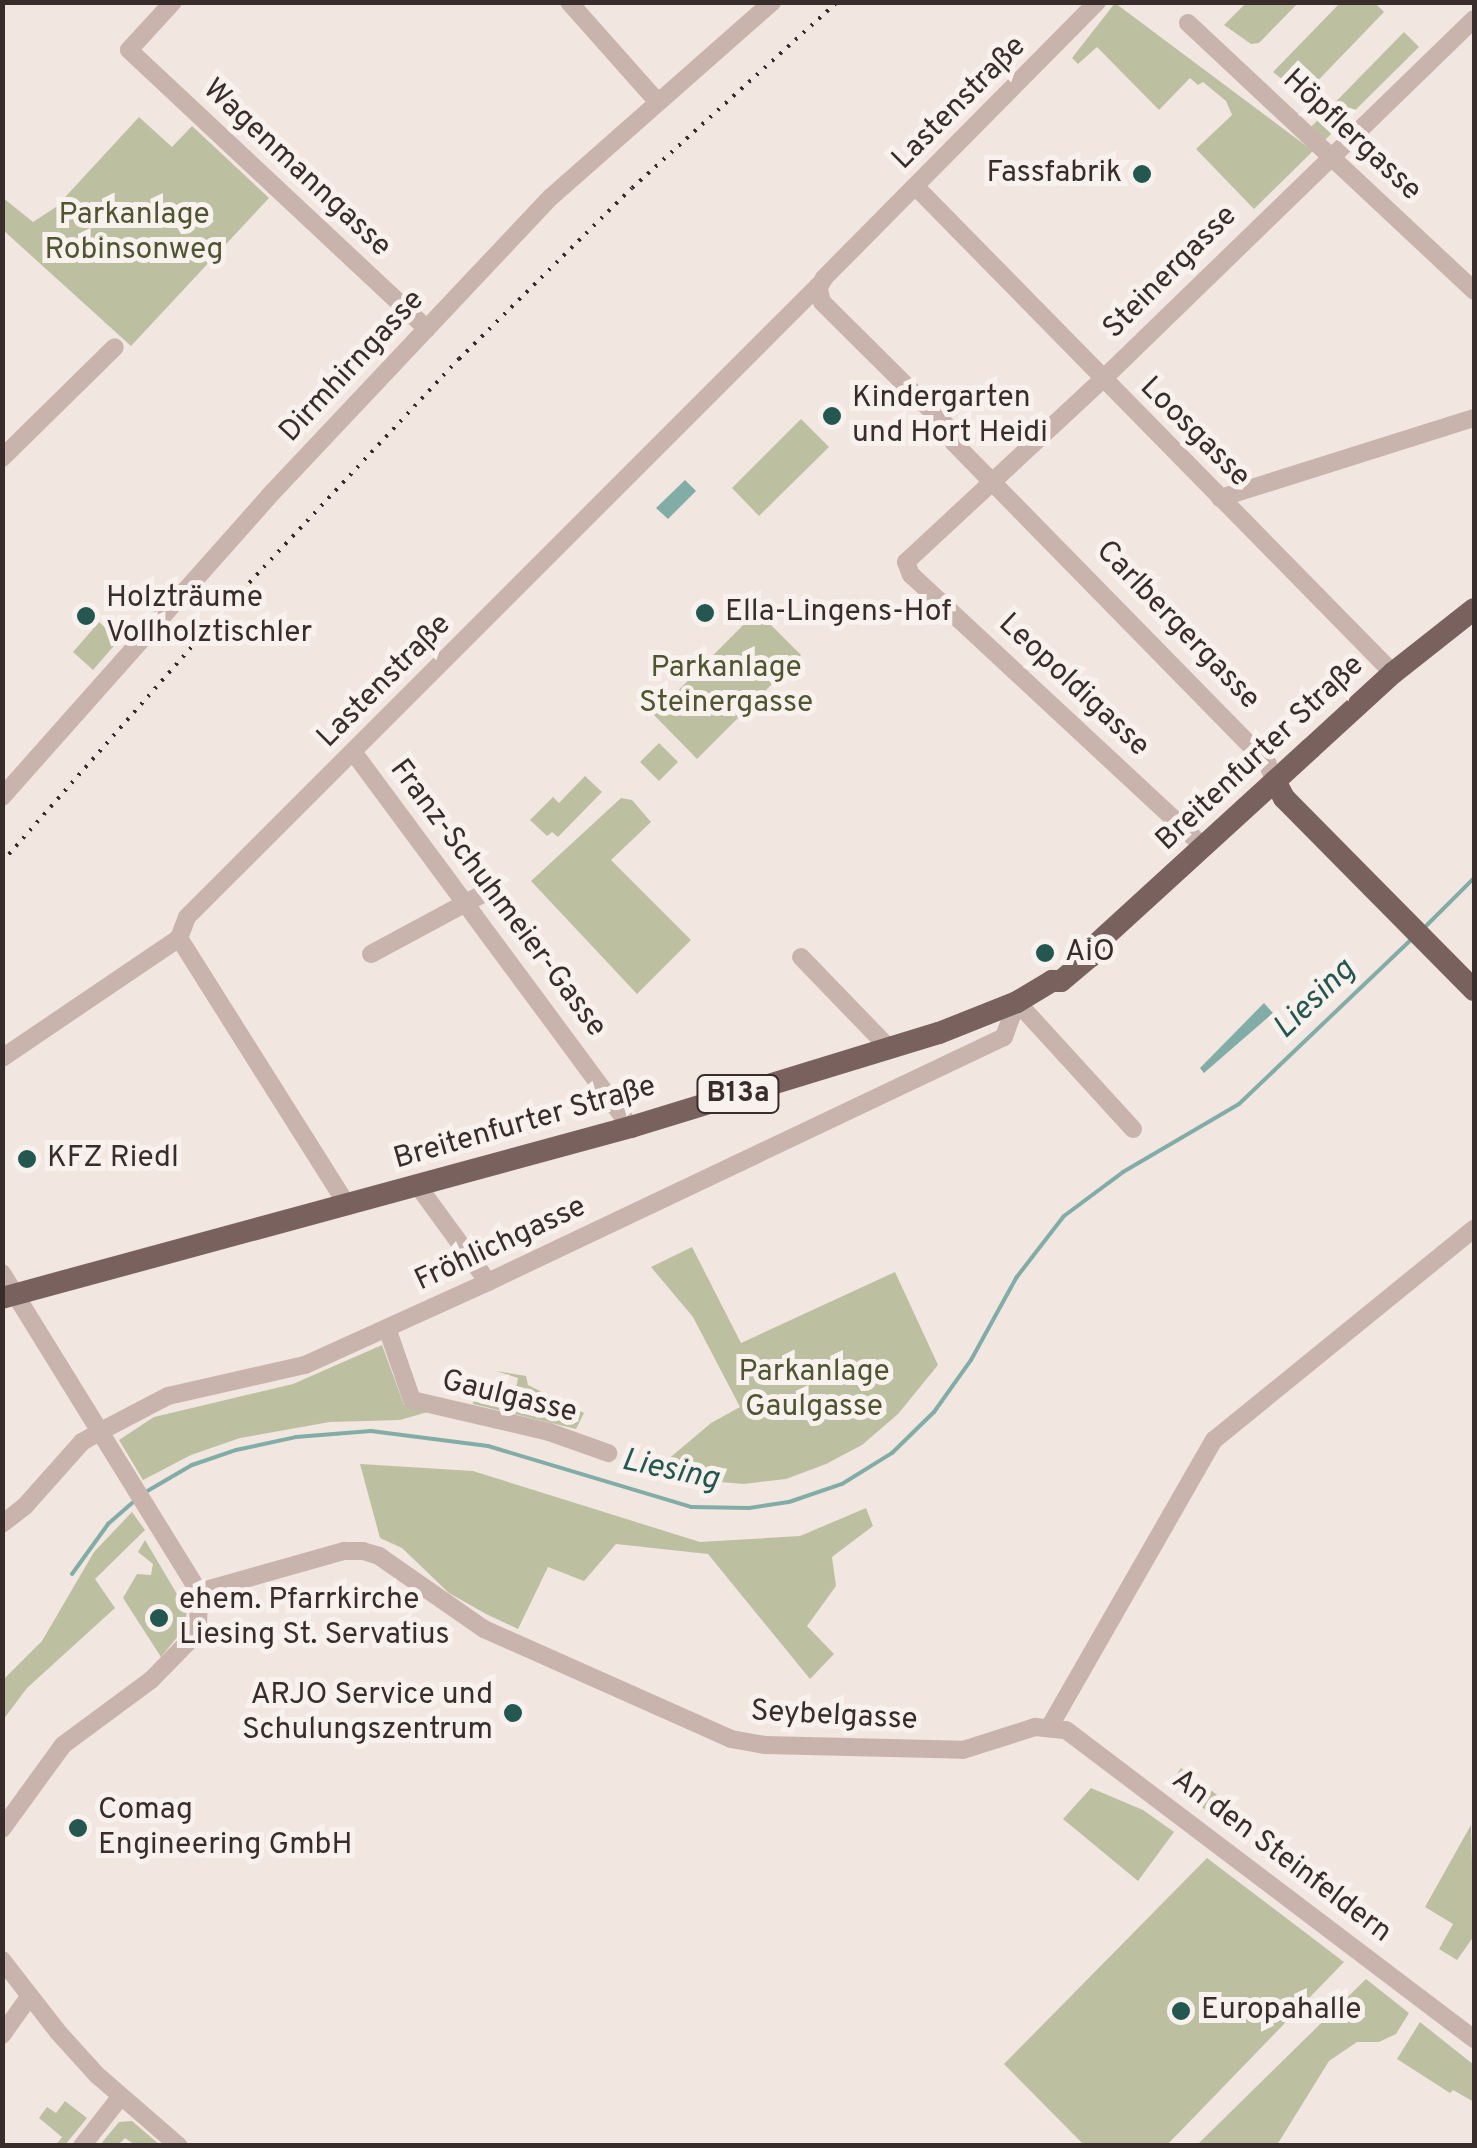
<!DOCTYPE html>
<meta charset="utf-8">
<style>
body{margin:0}
#map{position:relative;width:1477px;height:2148px;overflow:hidden;background:#f2e6e1;font-family:Overpass,sans-serif}
div>[style]{position:absolute}
.green>*{inset:0;background:#bcc0a1}
.water>*{inset:0;background:#82ada6}
.stream>*{height:4px;margin:-2px;padding:0 2px;transform-origin:2px;border-radius:2px;background:#82ada6}
.minor>*{height:18px;margin:-9px;padding:0 9px;transform-origin:9px;border-radius:9px;background:#c9b4ad}
.major>*{height:22px;margin:-11px;padding:0 11px;transform-origin:11px;border-radius:11px;background:#79615e}
.rail>*{height:4px;margin-top:-2px;transform-origin:0;background:repeating-linear-gradient(90deg,#382d2b 0 2.5px,transparent 0 10.5px)}
.dots>*{width:28px;height:28px;translate:-50% -50%;box-sizing:border-box;border:5px solid #f9f1ed;border-radius:50%}
span{translate:-50% -50%;white-space:nowrap;text-align:center;line-height:1.15;-webkit-text-stroke:10px #f9f1ed;paint-order:stroke}
.shield-label span{padding:2px 8px;background:#f9f1ed;border:2px solid;border-radius:8px;-webkit-text-stroke-width:0}
.shield-label{font-size:28px;color:#382d2b;font-weight:700}
.street-label{font-size:30px;color:#382d2b}
.poi-label{font-size:30px;color:#382d2b}
.right{translate:-100% -50%;text-align:right}
.left{translate:0 -50%;text-align:left}
.park-label{font-size:30px;color:#4f5531}
.water-label{font-size:32px;color:#235750;font-style:italic}
.frame{position:absolute;inset:0;border:5px solid #382d2b;pointer-events:none}
</style>
<div id="map">
<div class="green">
<div style="clip-path:polygon(1115px 3px,1313px 151px,1254px 209px,1196px 149px,1232px 115px,1226px 101px,1203px 82px,1198px 85px,1190px 78px,1159px 110px,1097px 47px,1078px 64px,1072px 58px)"></div>
<div style="clip-path:polygon(1246px 3px,1246px 2px,1298px 3px,1259px 43px,1251px 44px,1224px 25px)"></div>
<div style="clip-path:polygon(1340px 3px,1375px 3px,1384px 12px,1305px 94px,1298px 92px,1273px 72px)"></div>
<div style="clip-path:polygon(1404px 32px,1419px 47px,1325px 140px,1311px 127px)"></div>
<div style="clip-path:polygon(139px 117px,172px 147px,192px 126px,269px 198px,131px 346px,3px 230px,2px 197px,33px 222px,56px 207px)"></div>
<div style="clip-path:polygon(801px 419px,829px 447px,759px 516px,732px 488px)"></div>
<div style="clip-path:polygon(757px 611px,801px 655px,697px 759px,654px 715px)"></div>
<div style="clip-path:polygon(99px 622px,119px 640px,93px 670px,73px 652px)"></div>
<div style="clip-path:polygon(659px 743px,678px 762px,659px 781px,640px 762px)"></div>
<div style="clip-path:polygon(585px 776px,602px 792px,558px 837px,552px 832px,547px 836px,530px 820px,553px 797px,559px 803px)"></div>
<div style="clip-path:polygon(621px 798px,632px 800px,651px 822px,611px 860px,691px 940px,637px 994px,531px 881px)"></div>
<div style="clip-path:polygon(692px 1247px,741px 1343px,895px 1272px,938px 1365px,898px 1414px,862px 1445px,826px 1464px,786px 1479px,744px 1484px,673px 1478px,666px 1461px,711px 1423px,740px 1407px,693px 1317px,651px 1267px)"></div>
<div style="clip-path:polygon(382px 1345px,404px 1405px,431px 1411px,400px 1420px,330px 1422px,240px 1438px,191px 1455px,143px 1480px,119px 1440px,154px 1417px,293px 1384px)"></div>
<div style="clip-path:polygon(496px 1371px,526px 1376px,528px 1385px,584px 1413px,576px 1429px,473px 1404px,474px 1399px,488px 1399px,513px 1404px,518px 1378px)"></div>
<div style="clip-path:polygon(360px 1464px,473px 1471px,700px 1542px,800px 1536px,866px 1508px,873px 1526px,832px 1557px,836px 1586px,807px 1626px,834px 1654px,810px 1679px,708px 1554px,616px 1544px,584px 1581px,548px 1567px,518px 1629px,486px 1614px,449px 1593px,402px 1548px,380px 1538px)"></div>
<div style="clip-path:polygon(132px 1512px,145px 1530px,95px 1579px,115px 1608px,27px 1688px,3px 1720px,3px 1680px,42px 1641px,94px 1552px)"></div>
<div style="clip-path:polygon(145px 1540px,187px 1611px,183px 1630px,161px 1657px,123px 1598px,137px 1574px,151px 1575px,153px 1564px,138px 1552px)"></div>
<div style="clip-path:polygon(1181px 1768px,1237px 1810px,1225px 1825px,1171px 1783px)"></div>
<div style="clip-path:polygon(1091px 1788px,1143px 1810px,1174px 1832px,1138px 1881px,1063px 1819px)"></div>
<div style="clip-path:polygon(1471px 1825px,1474px 1936px,1457px 1960px,1439px 1949px,1453px 1924px,1425px 1907px)"></div>
<div style="clip-path:polygon(1207px 1858px,1344px 1962px,1167px 2145px,1084px 2145px,1004px 2064px)"></div>
<div style="clip-path:polygon(1366px 1979px,1409px 2013px,1396px 2034px,1379px 2042px,1357px 2042px,1329px 2061px,1277px 2145px,1197px 2145px)"></div>
<div style="clip-path:polygon(1420px 2022px,1474px 2065px,1474px 2102px,1453px 2090px,1450px 2093px,1397px 2059px)"></div>
<div style="clip-path:polygon(65px 2101px,87px 2118px,65px 2145px,56px 2145px,62px 2137px,39px 2118px,47px 2107px,56px 2113px)"></div>
<div style="clip-path:polygon(132px 2121px,160px 2145px,135px 2145px,125px 2138px,118px 2145px,100px 2145px,119px 2122px)"></div>
</div>
<div class="water">
<div style="clip-path:polygon(685px 480px,696px 491px,668px 519px,656px 508px)"></div>
<div style="clip-path:polygon(1264px 1003px,1273px 1013px,1204px 1073px,1200px 1068px)"></div>
</div>
<div class="stream">
<div style="left:1424px;top:928px;width:71px;rotate:-45deg"></div>
<div style="left:144px;top:1493px;width:56px;rotate:-30.3deg"></div>
<div style="left:192px;top:1465px;width:46px;rotate:-18.8deg"></div>
<div style="left:236px;top:1450px;width:61px;rotate:-12.2deg"></div>
<div style="left:296px;top:1437px;width:75px;rotate:-4.6deg"></div>
<div style="left:371px;top:1431px;width:118px;rotate:7.3deg"></div>
<div style="left:488px;top:1446px;width:212px;rotate:16.7deg"></div>
<div style="left:691px;top:1507px;width:58px;rotate:1deg"></div>
<div style="left:749px;top:1508px;width:40px;rotate:-8.5deg"></div>
<div style="left:789px;top:1502px;width:56px;rotate:-18.8deg"></div>
<div style="left:842px;top:1484px;width:59px;rotate:-31.8deg"></div>
<div style="left:892px;top:1453px;width:59px;rotate:-44.3deg"></div>
<div style="left:934px;top:1412px;width:64px;rotate:-54.6deg"></div>
<div style="left:971px;top:1360px;width:94px;rotate:-61.2deg"></div>
<div style="left:1016px;top:1278px;width:78px;rotate:-52.3deg"></div>
<div style="left:1064px;top:1216px;width:74px;rotate:-36.7deg"></div>
<div style="left:1123px;top:1172px;width:134px;rotate:-30.4deg"></div>
<div style="left:1239px;top:1104px;width:240px;rotate:-43.7deg"></div>
<div style="left:72px;top:1574px;width:62px;rotate:-54.2deg"></div>
<div style="left:108px;top:1524px;width:38px;rotate:-41deg"></div>
</div>
<div class="minor">
<div style="left:173px;top:2px;width:65px;rotate:132.5deg"></div>
<div style="left:129px;top:50px;width:408px;rotate:43.1deg"></div>
<div style="left:569px;top:2px;width:131px;rotate:48.4deg"></div>
<div style="left:1188px;top:23px;width:392px;rotate:43.1deg"></div>
<div style="left:916px;top:187px;width:681px;rotate:45.54deg"></div>
<div style="left:818px;top:286px;width:16px;rotate:76deg"></div>
<div style="left:822px;top:302px;width:192px;rotate:44.8deg"></div>
<div style="left:815px;top:295px;width:19px;rotate:-62deg"></div>
<div style="left:824px;top:278px;width:388px;rotate:-45.3deg"></div>
<div style="left:950px;top:434px;width:10px;rotate:66deg"></div>
<div style="left:954px;top:443px;width:448px;rotate:45.6deg"></div>
<div style="left:1267px;top:763px;width:20px;rotate:66deg"></div>
<div style="left:2px;top:458px;width:158px;rotate:-44.5deg"></div>
<div style="left:1220px;top:498px;width:266px;rotate:-17.5deg"></div>
<div style="left:354px;top:753px;width:465px;rotate:53.5deg"></div>
<div style="left:2px;top:797px;width:402px;rotate:-48.4deg"></div>
<div style="left:269px;top:496px;width:411px;rotate:-46.7deg"></div>
<div style="left:551px;top:197px;width:295px;rotate:-41.4deg"></div>
<div style="left:1204px;top:847px;width:400px;rotate:-137.1deg"></div>
<div style="left:911px;top:575px;width:14px;rotate:-111deg"></div>
<div style="left:906px;top:562px;width:269px;rotate:-42.9deg"></div>
<div style="left:1103px;top:379px;width:517px;rotate:-44.14deg"></div>
<div style="left:179px;top:938px;width:317px;rotate:57.8deg"></div>
<div style="left:371px;top:954px;width:135px;rotate:-28.3deg"></div>
<div style="left:801px;top:957px;width:127px;rotate:46deg"></div>
<div style="left:2px;top:1058px;width:214px;rotate:-34.1deg"></div>
<div style="left:179px;top:938px;width:22px;rotate:-69deg"></div>
<div style="left:187px;top:917px;width:892px;rotate:-45deg"></div>
<div style="left:418px;top:1186px;width:119px;rotate:53.9deg"></div>
<div style="left:2px;top:1273px;width:375px;rotate:58.3deg"></div>
<div style="left:387px;top:1328px;width:76px;rotate:70.9deg"></div>
<div style="left:412px;top:1400px;width:141px;rotate:13.1deg"></div>
<div style="left:549px;top:1432px;width:63px;rotate:19.6deg"></div>
<div style="left:2px;top:1524px;width:29px;rotate:-38deg"></div>
<div style="left:25px;top:1506px;width:86px;rotate:-48.3deg"></div>
<div style="left:82px;top:1442px;width:22px;rotate:-30deg"></div>
<div style="left:101px;top:1431px;width:76px;rotate:-27.6deg"></div>
<div style="left:168px;top:1396px;width:140px;rotate:-12.8deg"></div>
<div style="left:305px;top:1365px;width:201px;rotate:-24.4deg"></div>
<div style="left:488px;top:1282px;width:571px;rotate:-25.4deg"></div>
<div style="left:1004px;top:1037px;width:37px;rotate:-70deg"></div>
<div style="left:1017px;top:1002px;width:172px;rotate:47.6deg"></div>
<div style="left:199px;top:1592px;width:151px;rotate:-15.8deg"></div>
<div style="left:344px;top:1551px;width:19px"></div>
<div style="left:363px;top:1551px;width:17px;rotate:17deg"></div>
<div style="left:379px;top:1556px;width:128px;rotate:34.8deg"></div>
<div style="left:484px;top:1629px;width:270px;rotate:24deg"></div>
<div style="left:731px;top:1739px;width:35px;rotate:10deg"></div>
<div style="left:765px;top:1745px;width:198px;rotate:1.4deg"></div>
<div style="left:963px;top:1750px;width:76px;rotate:-17.7deg"></div>
<div style="left:1035px;top:1727px;width:31px;rotate:6deg"></div>
<div style="left:1066px;top:1730px;width:512px;rotate:37.14deg"></div>
<div style="left:1050px;top:1726px;width:330px;rotate:-60.2deg"></div>
<div style="left:1214px;top:1440px;width:335px;rotate:-39.1deg"></div>
<div style="left:2px;top:1829px;width:104px;rotate:-54deg"></div>
<div style="left:63px;top:1745px;width:109px;rotate:-36.5deg"></div>
<div style="left:151px;top:1680px;width:56px;rotate:-45.7deg"></div>
<div style="left:190px;top:1640px;width:17px;rotate:-62deg"></div>
<div style="left:198px;top:1625px;width:33px;rotate:-88deg"></div>
<div style="left:2px;top:1960px;width:91px;rotate:52.1deg"></div>
<div style="left:58px;top:2032px;width:58px;rotate:47.8deg"></div>
<div style="left:97px;top:2075px;width:108px;rotate:40.9deg"></div>
<div style="left:2px;top:2035px;width:47px;rotate:-54.6deg"></div>
<div style="left:82px;top:2146px;width:63px;rotate:-52deg"></div>
</div>
<div class="major">
<div style="left:1275px;top:781px;width:19px;rotate:62deg"></div>
<div style="left:1284px;top:798px;width:270px;rotate:45.3deg"></div>
<div style="left:2px;top:1298px;width:652px;rotate:-15.21deg"></div>
<div style="left:631px;top:1127px;width:322px;rotate:-17deg"></div>
<div style="left:939px;top:1033px;width:84px;rotate:-21.7deg"></div>
<div style="left:1017px;top:1002px;width:41px;rotate:-31deg"></div>
<div style="left:1052px;top:981px;width:9px"></div>
<div style="left:1061px;top:981px;width:38px;rotate:-40deg"></div>
<div style="left:1090px;top:957px;width:8px;rotate:-83deg"></div>
<div style="left:1091px;top:949px;width:297px;rotate:-42.4deg"></div>
<div style="left:1310px;top:749px;width:113px;rotate:-42.5deg"></div>
<div style="left:1393px;top:673px;width:103px;rotate:-38.3deg"></div>
</div>
<div class="rail">
<div style="left:2px;top:862px;width:352px;rotate:-48.6deg"></div>
<div style="left:235px;top:598px;width:328px;rotate:-46.9deg"></div>
<div style="left:459px;top:359px;width:243px;rotate:-44.7deg"></div>
<div style="left:632px;top:188px;width:277px;rotate:-42.2deg"></div>
</div>
<div class="dots">
<div style="left:1142px;top:174px;background:#235750"></div>
<div style="left:832px;top:416px;background:#235750"></div>
<div style="left:705px;top:613px;background:#235750"></div>
<div style="left:86px;top:616px;background:#235750"></div>
<div style="left:1045px;top:953px;background:#235750"></div>
<div style="left:27px;top:1159px;background:#235750"></div>
<div style="left:159px;top:1618px;background:#235750"></div>
<div style="left:513px;top:1713px;background:#235750"></div>
<div style="left:78px;top:1828px;background:#235750"></div>
<div style="left:1181px;top:2011px;background:#235750"></div>
</div>
<div class="shield-label">
<span style="left:738px;top:1094px">B13a</span>
</div>
<div class="street-label">
<span style="left:960px;top:104px;rotate:-45deg">Lastenstraße</span>
<span style="left:1351px;top:136px;rotate:43deg">Höpflergasse</span>
<span style="left:296px;top:169px;rotate:43deg">Wagenmanngasse</span>
<span style="left:1171px;top:273px;rotate:-45deg">Steinergasse</span>
<span style="left:353px;top:367px;rotate:-47deg">Dirmhirngasse</span>
<span style="left:1194px;top:433px;rotate:45deg">Loosgasse</span>
<span style="left:1177px;top:626px;rotate:46deg">Carlbergergasse</span>
<span style="left:385px;top:682px;rotate:-45deg">Lastenstraße</span>
<span style="left:1073px;top:686px;rotate:43deg">Leopoldigasse</span>
<span style="left:1261px;top:754px;rotate:-43deg">Breitenfurter Straße</span>
<span style="left:497px;top:899px;rotate:53deg">Franz-Schuhmeier-Gasse</span>
<span style="left:525px;top:1124px;rotate:-16deg">Breitenfurter Straße</span>
<span style="left:501px;top:1245px;rotate:-25deg">Fröhlichgasse</span>
<span style="left:509px;top:1398px;rotate:14deg">Gaulgasse</span>
<span style="left:834px;top:1717px;rotate:3deg">Seybelgasse</span>
<span style="left:1281px;top:1857px;rotate:37deg">An den Steinfeldern</span>
</div>
<div class="poi-label">
<span class="right" style="left:1122px;top:174px">Fassfabrik</span>
<span class="left" style="left:852px;top:416px">Kindergarten<br>und Hort Heidi</span>
<span class="left" style="left:106px;top:616px">Holzträume<br>Vollholztischler</span>
<span class="left" style="left:725px;top:613px">Ella-Lingens-Hof</span>
<span class="left" style="left:1065px;top:953px">AiO</span>
<span class="left" style="left:47px;top:1159px">KFZ Riedl</span>
<span class="left" style="left:179px;top:1618px">ehem. Pfarrkirche<br>Liesing St. Servatius</span>
<span class="right" style="left:493px;top:1713px">ARJO Service und<br>Schulungszentrum</span>
<span class="left" style="left:98px;top:1828px">Comag<br>Engineering GmbH</span>
<span class="left" style="left:1201px;top:2011px">Europahalle</span>
</div>
<div class="park-label">
<span style="left:134px;top:233px">Parkanlage<br>Robinsonweg</span>
<span style="left:726px;top:686px">Parkanlage<br>Steinergasse</span>
<span style="left:814px;top:1390px">Parkanlage<br>Gaulgasse</span>
</div>
<div class="water-label">
<span style="left:1315px;top:1000px;rotate:-44deg">Liesing</span>
<span style="left:670px;top:1471px;rotate:12deg">Liesing</span>
</div>
<div class="frame"></div>
</div>
